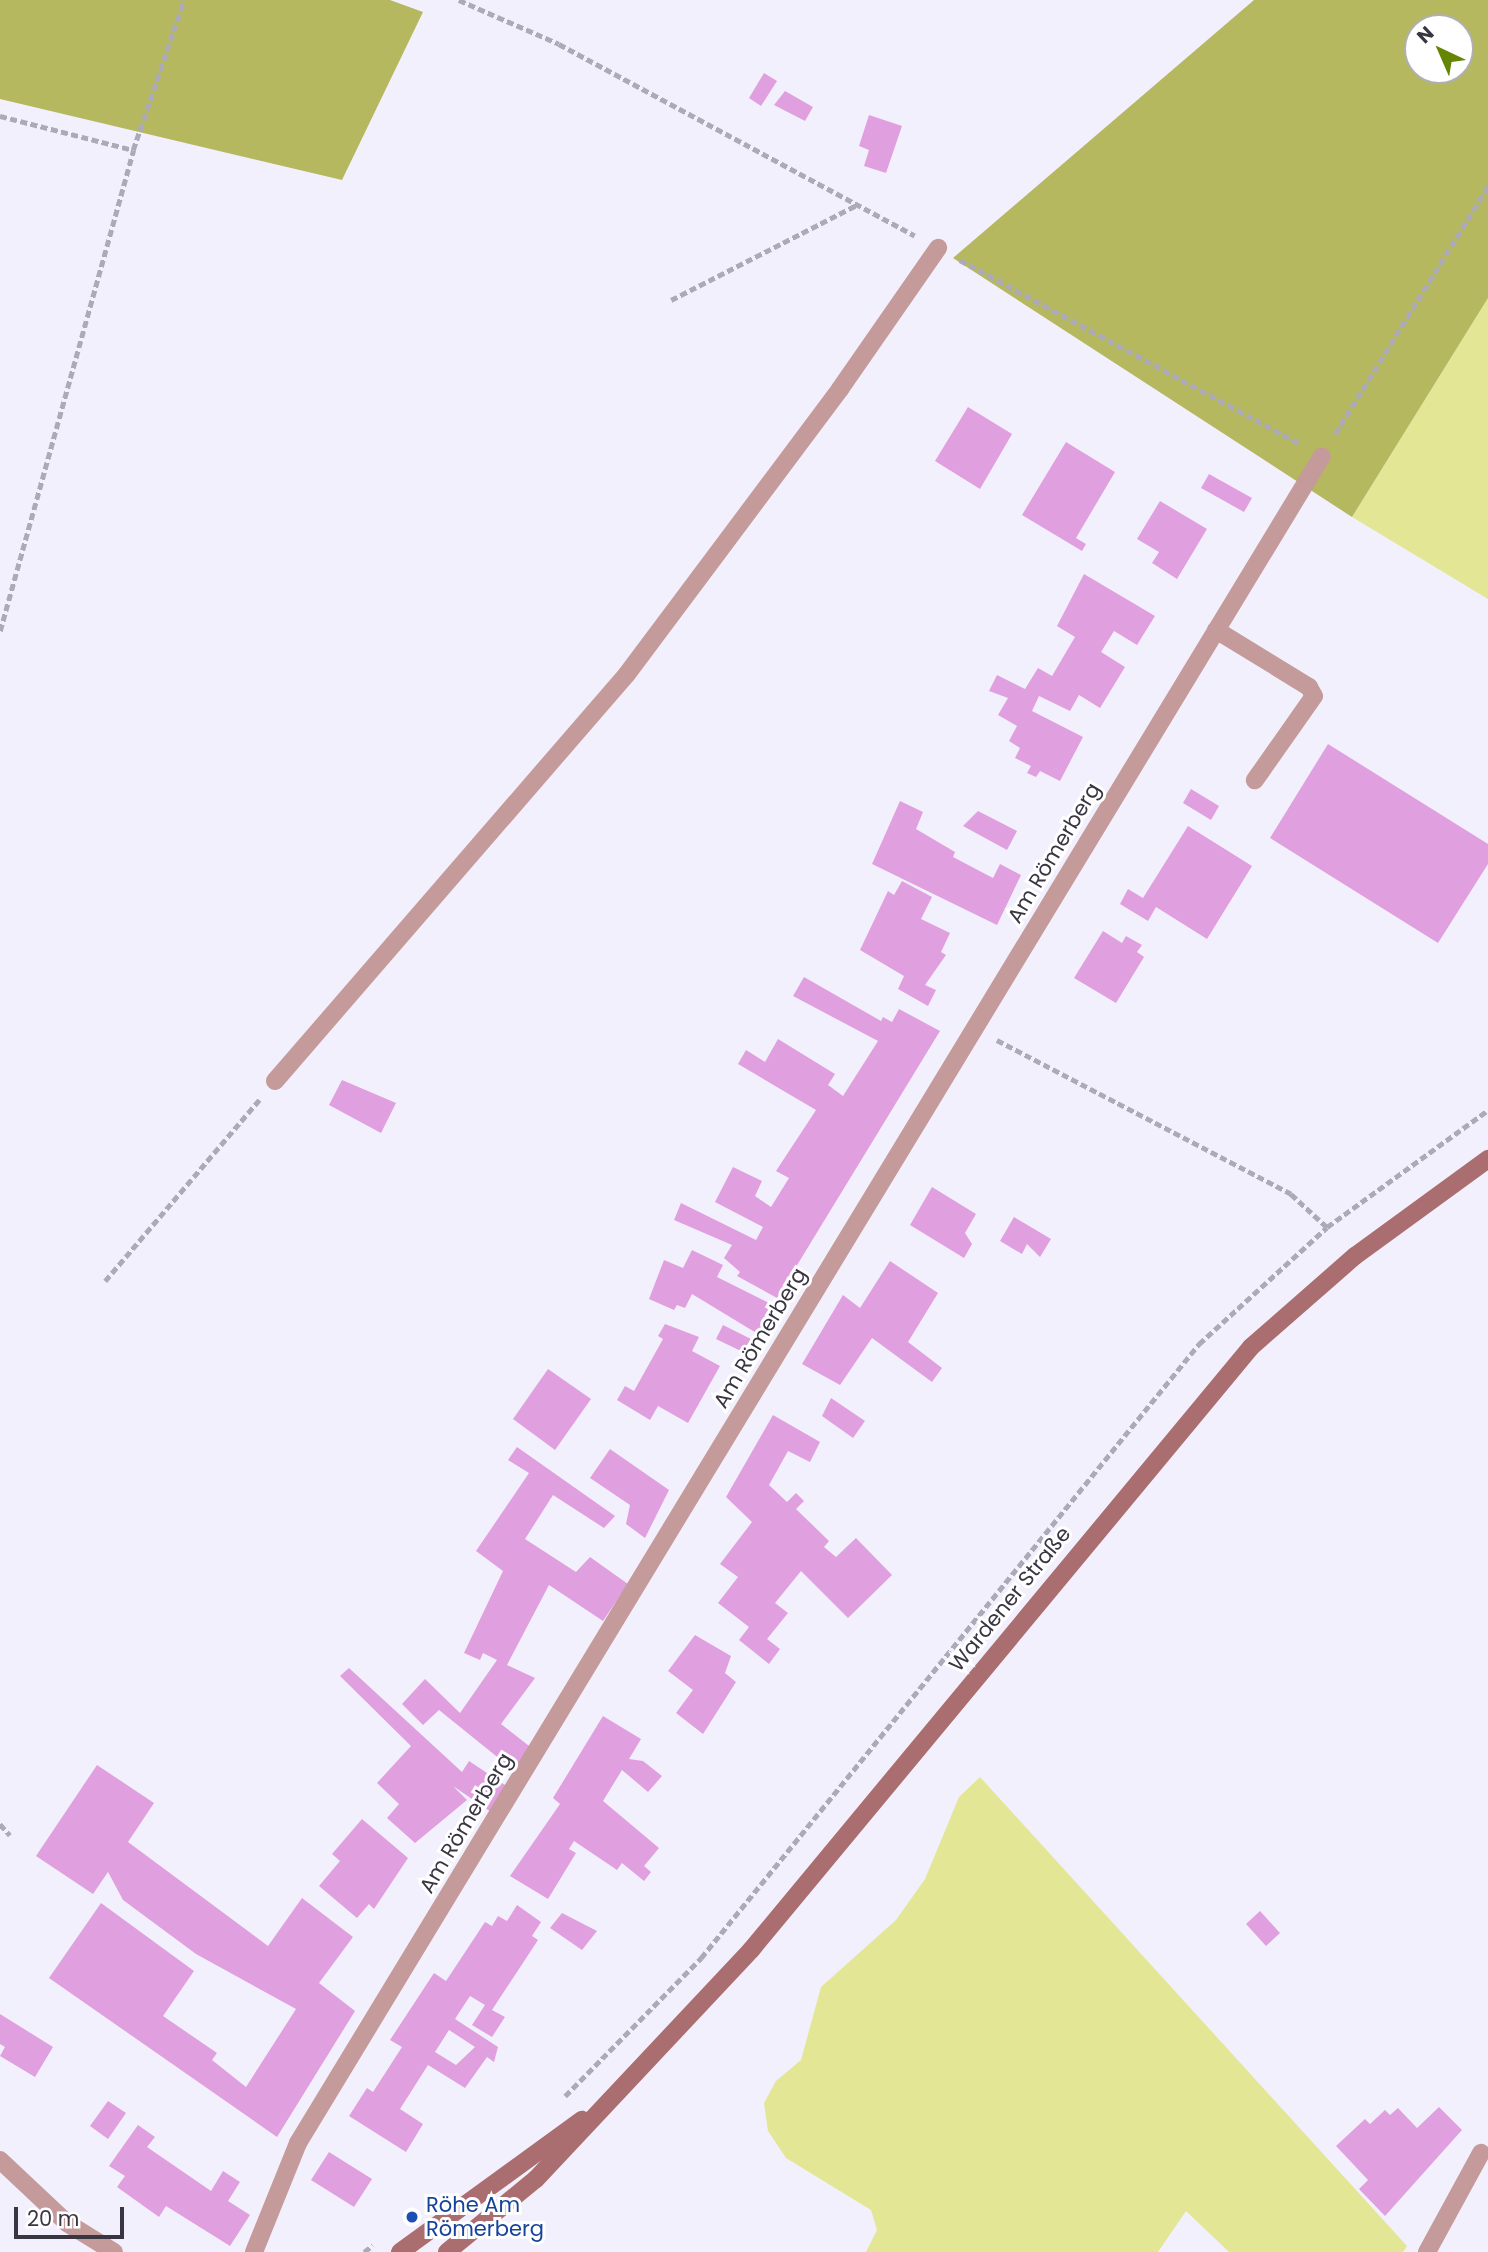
<!DOCTYPE html>
<meta charset="utf-8">
<style>
body{margin:0}
#map{position:relative;width:1488px;height:2252px;overflow:hidden;background:#f3f0fd;font-family:Poppins,sans-serif}
div>[style]{position:absolute}
.green>*{inset:0;background:#e3e695}
.forest>*{inset:0;background:#b5b85e}
.building>*{inset:0;background:#e09fde}
.path>*{height:4.5px;margin-top:-2.25px;transform-origin:0;background:repeating-linear-gradient(90deg,#adaab7 0 7px,transparent 0 10.5px)}
.lane>*{height:18px;margin:-9px;padding:0 9px;transform-origin:9px;border-radius:9px;background:#c49a9a}
.street>*{height:18px;margin:-9px;padding:0 9px;transform-origin:9px;border-radius:9px;background:#c49a9a}
.secondary>*{height:18px;margin:-9px;padding:0 9px;transform-origin:9px;border-radius:9px;background:#ab6e70}
.dots>*{width:19px;height:19px;translate:-50% -50%;box-sizing:border-box;border:4px solid #fff;border-radius:50%}
span{translate:-50% -50%;white-space:nowrap;text-align:center;line-height:1.15;-webkit-text-stroke:6px #fff;paint-order:stroke}
.street-label{font-size:21px;color:#393642}
.transit-label{font-size:21px;color:#164399}
.left{translate:0 -50%;text-align:left}
.north{position:absolute;left:1404px;top:14px;width:70px;height:70px;box-sizing:border-box;background:#fff;border:2px solid #b0afb3;border-radius:50%;rotate:316deg;font-size:19px;font-weight:700;line-height:28px;text-align:center;color:#393642}
.north::after{content:'';display:block;margin:auto;width:24px;height:32px;background:#648603;clip-path:polygon(50% 0,100% 100%,50% 72%,0 100%)}
.scale{position:absolute;left:14px;top:2207px;width:110px;height:32px;box-sizing:border-box;border:4px solid #393642;border-top:0;padding-left:9px;font-size:21px;line-height:24px;white-space:nowrap;color:#393642;-webkit-text-stroke:5px #fff;paint-order:stroke}
</style>
<div id="map">
<div class="green">
<div style="clip-path:polygon(1488px 298px,1488px 599px,1352px 517px)"></div>
<div style="clip-path:polygon(980px 1777px,1407px 2246px,1403px 2252px,1229px 2252px,1186px 2211px,1158px 2252px,866px 2252px,877px 2230px,871px 2210px,786px 2158px,768px 2131px,764px 2103px,776px 2081px,801px 2060px,821px 1987px,896px 1920px,925px 1879px,959px 1797px)"></div>
</div>
<div class="forest">
<div style="clip-path:polygon(0 0,390px 0,423px 12px,342px 180px,0 99px)"></div>
<div style="clip-path:polygon(evenodd,1254px 0,1488px 0,1488px 298px,1352px 517px,953px 258px,1254px 0,1418px 28px,1460px 28px,1460px 70px,1418px 70px,1418px 28px)"></div>
</div>
<div class="building">
<div style="clip-path:polygon(764px 73px,777px 81px,761px 106px,749px 98px)"></div>
<div style="clip-path:polygon(785px 91px,813px 107px,805px 121px,774px 105px)"></div>
<div style="clip-path:polygon(869px 115px,902px 126px,886px 173px,864px 166px,869px 150px,859px 146px)"></div>
<div style="clip-path:polygon(968px 407px,1012px 434px,980px 489px,935px 461px)"></div>
<div style="clip-path:polygon(1066px 442px,1115px 472px,1076px 538px,1086px 544px,1082px 551px,1022px 515px)"></div>
<div style="clip-path:polygon(1209px 474px,1252px 498px,1244px 512px,1201px 488px)"></div>
<div style="clip-path:polygon(1160px 501px,1207px 529px,1177px 579px,1152px 563px,1159px 552px,1137px 539px)"></div>
<div style="clip-path:polygon(1084px 574px,1155px 616px,1137px 645px,1114px 631px,1101px 652px,1125px 667px,1100px 708px,1079px 695px,1070px 711px,1039px 696px,1032px 711px,1083px 737px,1060px 781px,1040px 771px,1036px 777px,1027px 773px,1031px 766px,1015px 758px,1020px 748px,1009px 741px,1017px 726px,998px 715px,1008px 698px,989px 691px,997px 675px,1025px 689px,1038px 668px,1052px 676px,1075px 637px,1057px 626px)"></div>
<div style="clip-path:polygon(1328px 744px,1488px 844px,1488px 864px,1438px 943px,1270px 838px)"></div>
<div style="clip-path:polygon(1191px 789px,1219px 806px,1211px 820px,1183px 803px)"></div>
<div style="clip-path:polygon(900px 801px,923px 812px,916px 829px,955px 852px,953px 857px,993px 878px,1000px 864px,1021px 875px,997px 925px,872px 864px)"></div>
<div style="clip-path:polygon(978px 811px,1017px 831px,1007px 850px,963px 826px)"></div>
<div style="clip-path:polygon(1188px 826px,1252px 866px,1207px 939px,1156px 907px,1148px 921px,1120px 904px,1128px 889px,1143px 898px)"></div>
<div style="clip-path:polygon(902px 881px,932px 897px,921px 919px,950px 933px,941px 952px,946px 955px,925px 985px,936px 990px,928px 1006px,898px 989px,904px 976px,860px 950px,888px 891px,894px 895px)"></div>
<div style="clip-path:polygon(1103px 931px,1122px 943px,1126px 936px,1142px 945px,1137px 952px,1144px 957px,1116px 1003px,1074px 978px)"></div>
<div style="clip-path:polygon(804px 977px,881px 1021px,883px 1017px,892px 1022px,899px 1009px,940px 1031px,777px 1298px,737px 1276px,740px 1272px,724px 1258px,732px 1245px,674px 1220px,681px 1203px,756px 1240px,763px 1227px,715px 1202px,733px 1167px,762px 1181px,755px 1196px,771px 1207px,789px 1178px,776px 1171px,816px 1110px,738px 1064px,746px 1050px,765px 1062px,778px 1039px,835px 1074px,828px 1085px,843px 1096px,878px 1041px,793px 996px)"></div>
<div style="clip-path:polygon(342px 1080px,396px 1103px,381px 1133px,329px 1105px)"></div>
<div style="clip-path:polygon(932px 1187px,976px 1214px,965px 1233px,972px 1244px,964px 1258px,910px 1225px)"></div>
<div style="clip-path:polygon(1014px 1217px,1051px 1239px,1040px 1257px,1027px 1244px,1022px 1254px,1000px 1241px)"></div>
<div style="clip-path:polygon(692px 1250px,723px 1265px,717px 1277px,773px 1305px,758px 1334px,692px 1294px,685px 1308px,677px 1305px,674px 1310px,649px 1299px,664px 1260px,683px 1268px)"></div>
<div style="clip-path:polygon(890px 1261px,938px 1293px,908px 1342px,942px 1368px,932px 1382px,872px 1338px,840px 1385px,802px 1364px,843px 1295px,860px 1308px)"></div>
<div style="clip-path:polygon(665px 1324px,699px 1337px,692px 1351px,720px 1366px,688px 1423px,658px 1406px,650px 1420px,617px 1400px,625px 1386px,634px 1391px,663px 1339px,658px 1336px)"></div>
<div style="clip-path:polygon(723px 1325px,753px 1340px,745px 1353px,716px 1339px)"></div>
<div style="clip-path:polygon(548px 1369px,591px 1399px,555px 1450px,513px 1419px)"></div>
<div style="clip-path:polygon(831px 1398px,865px 1421px,853px 1438px,822px 1416px)"></div>
<div style="clip-path:polygon(773px 1415px,820px 1442px,810px 1462px,788px 1451px,769px 1485px,787px 1502px,796px 1493px,804px 1501px,796px 1509px,829px 1541px,824px 1547px,836px 1557px,856px 1538px,892px 1575px,848px 1618px,801px 1571px,775px 1603px,788px 1613px,767px 1639px,780px 1649px,769px 1664px,739px 1640px,749px 1627px,718px 1603px,738px 1577px,720px 1564px,752px 1522px,726px 1497px)"></div>
<div style="clip-path:polygon(517px 1447px,615px 1516px,604px 1528px,553px 1495px,525px 1539px,576px 1572px,590px 1557px,628px 1584px,603px 1621px,549px 1585px,507px 1665px,535px 1678px,501px 1724px,533px 1749px,517px 1773px,439px 1710px,423px 1725px,402px 1704px,425px 1679px,460px 1713px,497px 1660px,483px 1653px,480px 1660px,464px 1653px,503px 1571px,476px 1551px,529px 1473px,508px 1460px)"></div>
<div style="clip-path:polygon(610px 1449px,669px 1490px,645px 1538px,626px 1524px,630px 1505px,590px 1478px)"></div>
<div style="clip-path:polygon(695px 1635px,731px 1656px,725px 1673px,736px 1682px,703px 1734px,676px 1713px,693px 1690px,668px 1671px)"></div>
<div style="clip-path:polygon(349px 1668px,462px 1772px,469px 1761px,508px 1787px,491px 1812px,453px 1786px,467px 1800px,415px 1843px,387px 1818px,399px 1804px,377px 1783px,411px 1746px,340px 1676px)"></div>
<div style="clip-path:polygon(603px 1716px,641px 1739px,629px 1759px,643px 1761px,662px 1776px,648px 1792px,622px 1770px,603px 1801px,659px 1848px,644px 1866px,651px 1872px,644px 1881px,622px 1863px,617px 1870px,574px 1841px,569px 1849px,576px 1853px,548px 1899px,510px 1876px,560px 1804px,553px 1798px)"></div>
<div style="clip-path:polygon(97px 1765px,154px 1803px,128px 1842px,268px 1946px,302px 1898px,353px 1937px,319px 1983px,355px 2011px,277px 2137px,49px 1978px,101px 1903px,194px 1971px,163px 2016px,217px 2053px,212px 2060px,246px 2087px,296px 2009px,196px 1954px,123px 1900px,108px 1872px,93px 1894px,36px 1856px)"></div>
<div style="clip-path:polygon(362px 1819px,408px 1858px,374px 1909px,369px 1904px,357px 1918px,319px 1886px,340px 1861px,332px 1854px)"></div>
<div style="clip-path:polygon(evenodd,517px 1905px,541px 1922px,532px 1936px,538px 1940px,492px 2010px,505px 2017px,492px 2037px,472px 2025px,485px 2005px,470px 1996px,455px 2019px,498px 2047px,494px 2062px,487px 2057px,465px 2088px,428px 2065px,400px 2109px,423px 2124px,406px 2152px,349px 2116px,367px 2088px,373px 2092px,402px 2047px,390px 2040px,434px 1973px,446px 1981px,485px 1922px,492px 1926px,498px 1916px,507px 1921px,517px 1905px,449px 2030px,475px 2047px,456px 2065px,435px 2052px,449px 2030px)"></div>
<div style="clip-path:polygon(1260px 1911px,1280px 1933px,1266px 1946px,1246px 1924px)"></div>
<div style="clip-path:polygon(562px 1913px,597px 1931px,582px 1950px,550px 1928px)"></div>
<div style="clip-path:polygon(0 2014px,53px 2047px,35px 2077px,0 2056px,5px 2047px,0 2044px)"></div>
<div style="clip-path:polygon(108px 2101px,126px 2113px,108px 2139px,90px 2126px)"></div>
<div style="clip-path:polygon(1439px 2107px,1462px 2130px,1385px 2216px,1359px 2189px,1368px 2180px,1336px 2146px,1365px 2119px,1370px 2124px,1385px 2110px,1390px 2115px,1398px 2108px,1417px 2128px)"></div>
<div style="clip-path:polygon(138px 2125px,155px 2137px,147px 2147px,211px 2191px,223px 2171px,240px 2182px,228px 2201px,250px 2215px,230px 2246px,166px 2206px,159px 2217px,117px 2187px,125px 2176px,109px 2166px)"></div>
<div style="clip-path:polygon(329px 2152px,372px 2179px,354px 2207px,311px 2180px)"></div>
</div>
<div class="path">
<div style="left:459px;top:0;width:109px;rotate:23.7deg"></div>
<div style="left:559px;top:44px;width:404px;rotate:28.3deg"></div>
<div style="left:0;top:116px;width:137px;rotate:14.3deg"></div>
<div style="left:960px;top:260px;width:387px;rotate:28.4deg"></div>
<div style="left:671px;top:300px;width:209px;rotate:-27.1deg"></div>
<div style="left:1335px;top:434px;width:291px;rotate:-58.3deg"></div>
<div style="left:0;top:631px;width:499px;rotate:-74.5deg"></div>
<div style="left:133px;top:150px;width:158px;rotate:-71.2deg"></div>
<div style="left:997px;top:1040px;width:332px;rotate:27.6deg"></div>
<div style="left:1291px;top:1194px;width:49px;rotate:42.5deg"></div>
<div style="left:105px;top:1281px;width:238px;rotate:-49.6deg"></div>
<div style="left:0;top:1824px;width:15px;rotate:48deg"></div>
<div style="left:565px;top:2096px;width:194px;rotate:-45.4deg"></div>
<div style="left:701px;top:1958px;width:791px;rotate:-50.96deg"></div>
<div style="left:1199px;top:1344px;width:173px;rotate:-42.4deg"></div>
<div style="left:1327px;top:1227px;width:199px;rotate:-36deg"></div>
<div style="left:364px;top:2252px;width:11px;rotate:-38deg"></div>
</div>
<div class="lane">
<div style="left:1216px;top:630px;width:109px;rotate:31.5deg"></div>
<div style="left:1309px;top:687px;width:10px;rotate:61deg"></div>
<div style="left:1314px;top:696px;width:103px;rotate:125.1deg"></div>
<div style="left:275px;top:1081px;width:538px;rotate:-49.14deg"></div>
<div style="left:627px;top:674px;width:356px;rotate:-53.2deg"></div>
<div style="left:840px;top:389px;width:172px;rotate:-55.2deg"></div>
</div>
<div class="street">
<div style="left:0;top:2160px;width:92px;rotate:43.2deg"></div>
<div style="left:67px;top:2223px;width:55px;rotate:31.7deg"></div>
<div style="left:254px;top:2252px;width:118px;rotate:-68deg"></div>
<div style="left:298px;top:2143px;width:1973px;rotate:-58.74deg"></div>
<div style="left:1427px;top:2252px;width:113px;rotate:-61.4deg"></div>
</div>
<div class="secondary">
<div style="left:400px;top:2252px;width:225px;rotate:-36deg"></div>
<div style="left:447px;top:2252px;width:115px;rotate:-39.4deg"></div>
<div style="left:536px;top:2179px;width:314px;rotate:-46.8deg"></div>
<div style="left:751px;top:1950px;width:783px;rotate:-50.33deg"></div>
<div style="left:1251px;top:1347px;width:138px;rotate:-41.2deg"></div>
<div style="left:1355px;top:1256px;width:165px;rotate:-36.1deg"></div>
</div>
<div class="dots">
<div style="left:412px;top:2217px;background:#1a4fb4"></div>
</div>
<div class="street-label">
<span style="left:1054px;top:853px;rotate:-59deg">Am Römerberg</span>
<span style="left:760px;top:1338px;rotate:-59deg">Am Römerberg</span>
<span style="left:1010px;top:1599px;rotate:-51deg">Wardener Straße</span>
<span style="left:466px;top:1823px;rotate:-59deg">Am Römerberg</span>
</div>
<div class="transit-label">
<span class="left" style="left:426px;top:2217px">Röhe Am<br>Römerberg</span>
</div>
<div class="north">N</div>
<div class="scale">20 m</div>
</div>
